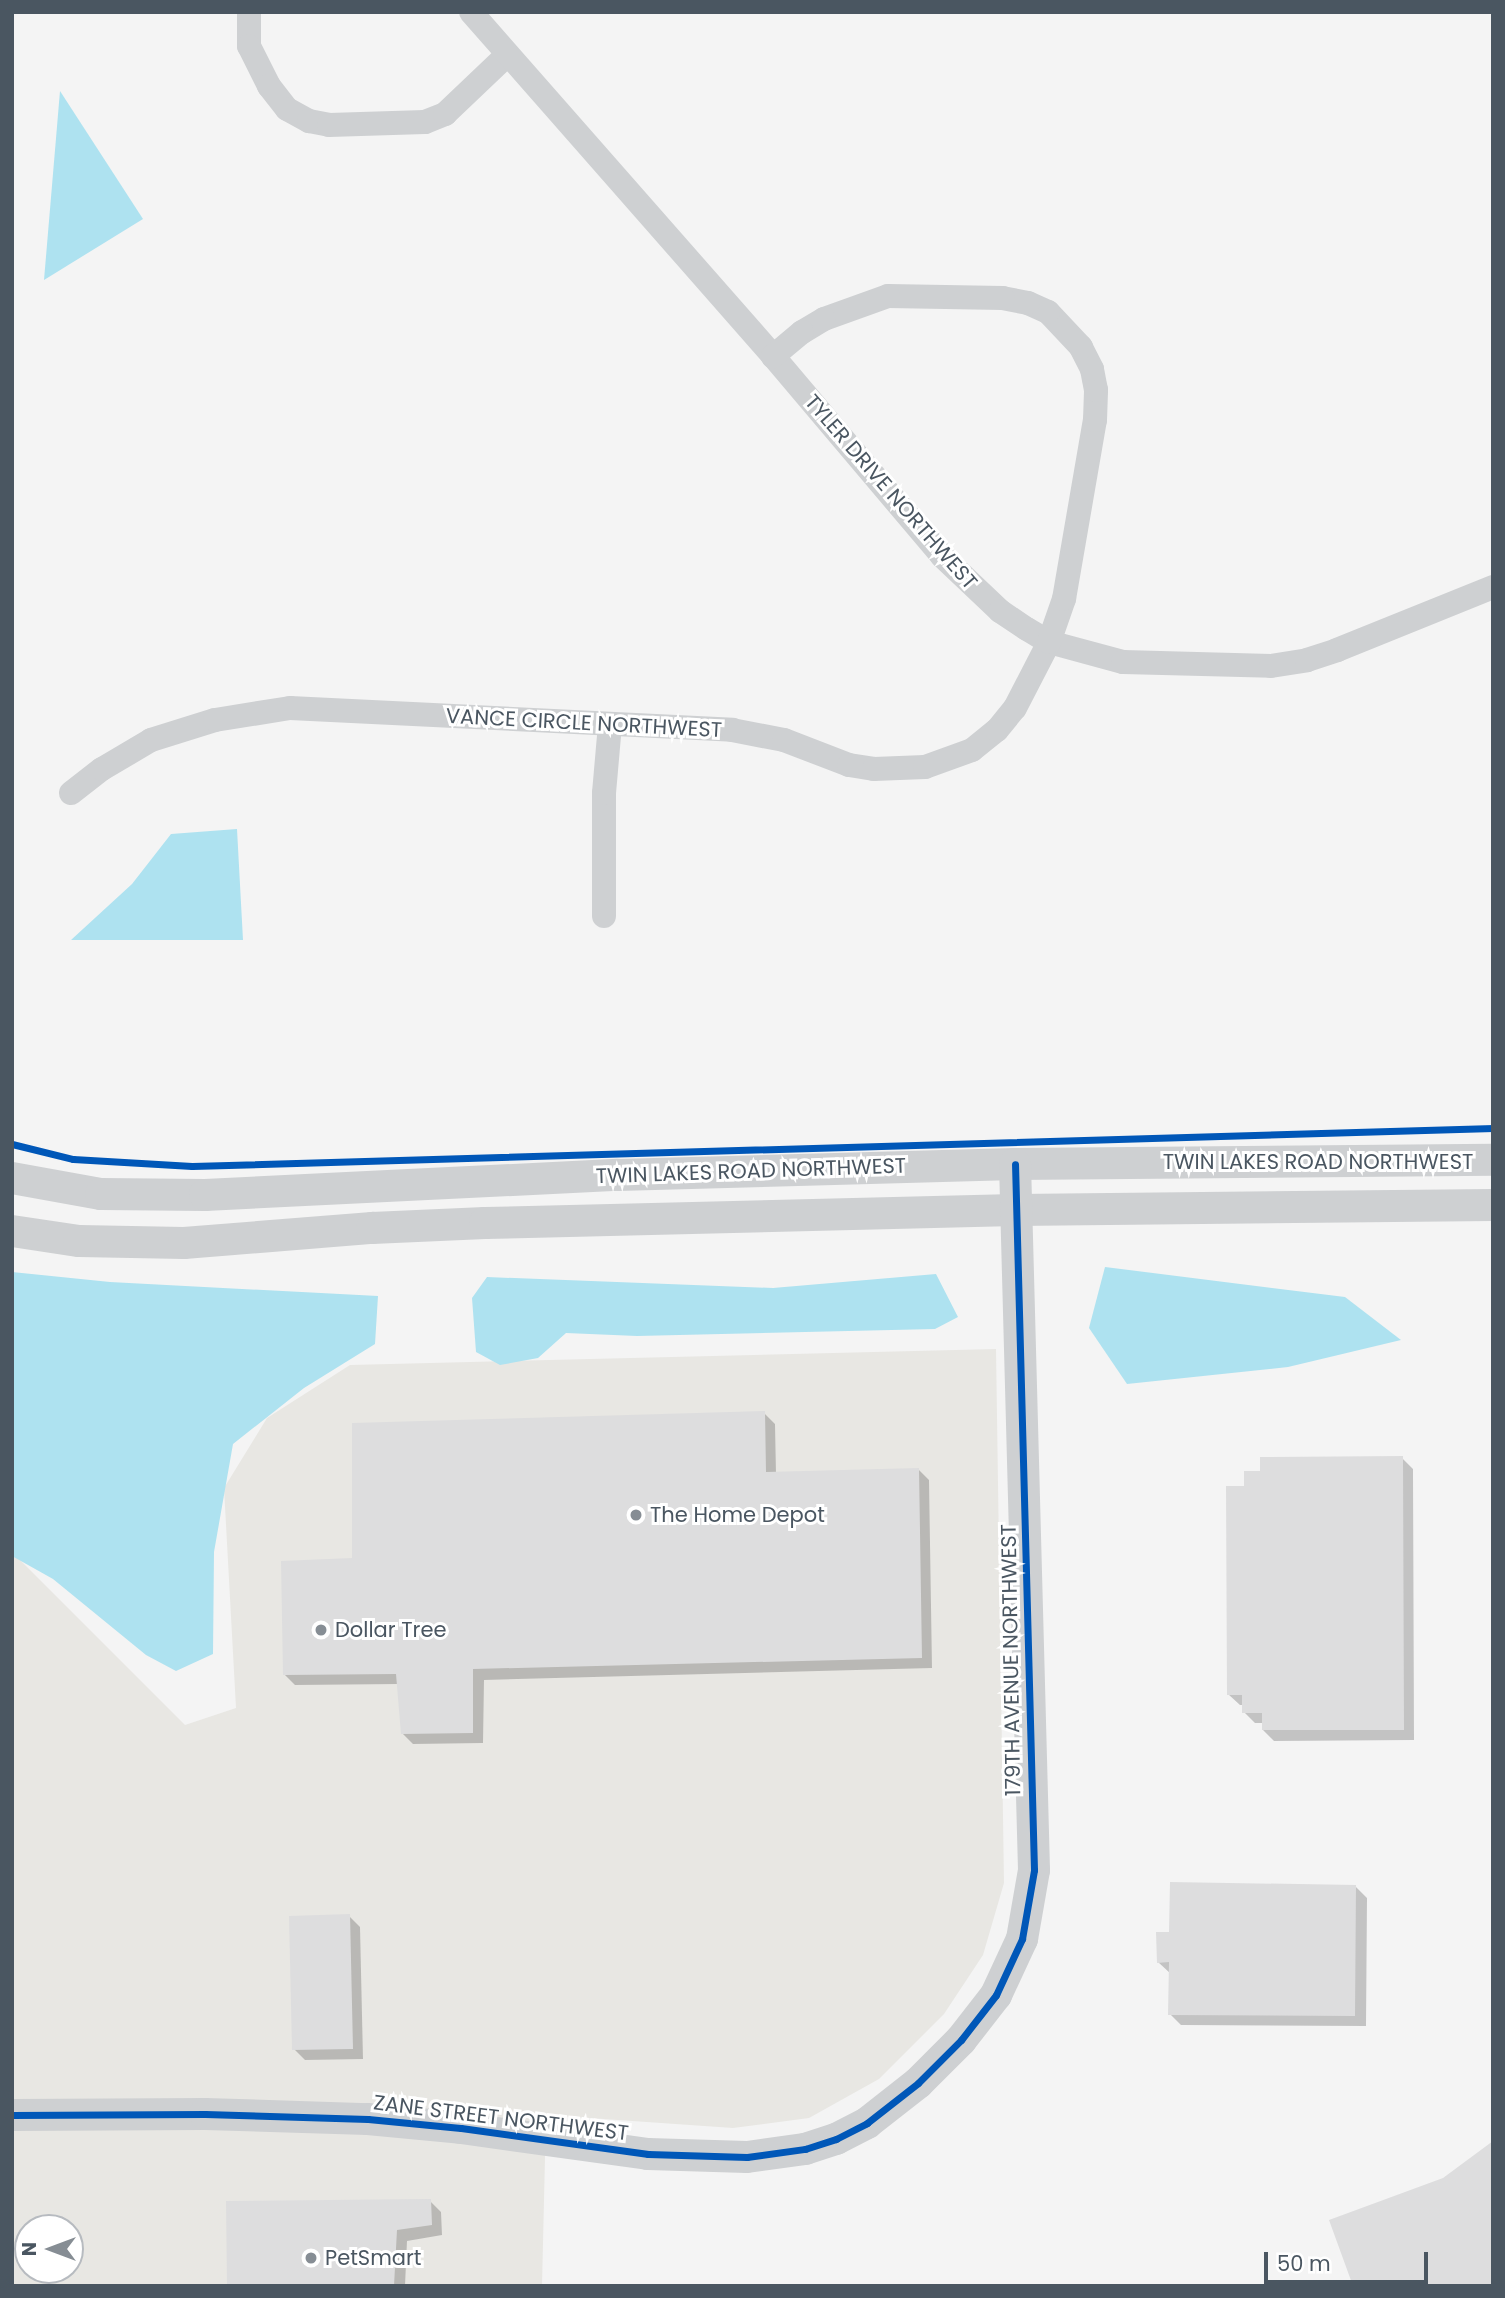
<!DOCTYPE html>
<style>
body{margin:0}
#map{position:relative;width:1505px;height:2298px;overflow:hidden;background:#f4f4f4;font-family:Poppins,sans-serif}
div>[style]{position:absolute}
.commercial>*{inset:0;background:#e8e7e3}
.water>*{inset:0;background:#aee2f0}
.shadow>*{inset:0;background:#0003}
.building>*{inset:0;background:#ddddde}
.minor>*{height:24px;margin:-12px;padding:0 12px;transform-origin:12px;border-radius:12px;background:#ced0d2}
.tertiary>*{height:32px;margin:-16px;padding:0 16px;transform-origin:16px;border-radius:16px;background:#ced0d2}
.cycleway>*{height:7px;margin:-3.5px;padding:0 3.5px;transform-origin:3.5px;border-radius:3.5px;background:#0057b8}
.dots>*{width:19px;height:19px;translate:-50% -50%;box-sizing:border-box;border:4px solid #fff;border-radius:50%}
span{translate:-50% -50%;white-space:nowrap;text-align:center;line-height:1.15;-webkit-text-stroke:6px #fff;paint-order:stroke}
.street-label{font-size:21px;color:#4a5661}
.poi-label{font-size:21px;color:#4a5661}
.left{translate:0 -50%;text-align:left}
.frame{position:absolute;inset:0;border:14px solid #4a5661;pointer-events:none}
.north{position:absolute;left:14px;top:2214px;width:70px;height:70px;box-sizing:border-box;background:#fff;border:2px solid #b7bbc0;border-radius:50%;rotate:270deg;font-size:19px;font-weight:700;line-height:28px;text-align:center;color:#4a5661}
.north::after{content:'';display:block;margin:auto;width:24px;height:32px;background:#868d94;clip-path:polygon(50% 0,100% 100%,50% 72%,0 100%)}
.scale{position:absolute;left:1264px;top:2252px;width:164px;height:32px;box-sizing:border-box;border:4px solid #4a5661;border-top:0;padding-left:9px;font-size:21px;line-height:24px;white-space:nowrap;color:#4a5661;-webkit-text-stroke:5px #fff;paint-order:stroke}
</style>
<div id="map">
<div class="commercial">
<div style="clip-path:polygon(evenodd,996px 1349px,1004px 1883px,983px 1955px,944px 2014px,879px 2079px,809px 2118px,733px 2128px,546px 2115px,542px 2286px,12px 2286px,12px 1552px,185px 1725px,236px 1708px,224px 1488px,267px 1418px,350px 1365px,996px 1349px,28px 2228px,70px 2228px,70px 2270px,28px 2270px,28px 2228px)"></div>
</div>
<div class="water">
<div style="clip-path:polygon(60px 91px,143px 219px,44px 280px)"></div>
<div style="clip-path:polygon(237px 829px,243px 940px,71px 940px,132px 884px,171px 834px)"></div>
<div style="clip-path:polygon(1105px 1267px,1345px 1297px,1401px 1340px,1288px 1367px,1127px 1384px,1089px 1328px)"></div>
<div style="clip-path:polygon(12px 1272px,110px 1282px,378px 1296px,375px 1344px,304px 1388px,233px 1444px,214px 1552px,213px 1654px,176px 1671px,146px 1655px,53px 1579px,12px 1556px)"></div>
<div style="clip-path:polygon(936px 1274px,958px 1317px,935px 1329px,637px 1336px,566px 1333px,538px 1358px,500px 1365px,476px 1352px,472px 1298px,487px 1277px,773px 1288px)"></div>
</div>
<div class="shadow">
<div style="clip-path:polygon(764px 1413px,775px 1424px,776px 1474px,918px 1469px,929px 1480px,932px 1668px,484px 1680px,483px 1743px,413px 1744px,402px 1733px,399px 1684px,295px 1685px,284px 1674px,354px 1559px)"></div>
<div style="clip-path:polygon(1402px 1458px,1413px 1469px,1414px 1740px,1274px 1741px,1263px 1730px,1263px 1723px,1255px 1723px,1244px 1712px,1244px 1705px,1240px 1705px,1228px 1694px,1245px 1487px)"></div>
<div style="clip-path:polygon(1355px 1886px,1367px 1898px,1366px 2026px,1181px 2025px,1170px 2014px,1171px 1974px,1158px 1962px,1171px 1934px)"></div>
<div style="clip-path:polygon(349px 1916px,360px 1927px,363px 2059px,305px 2060px,294px 2049px)"></div>
<div style="clip-path:polygon(430px 2201px,441px 2212px,442px 2235px,407px 2241px,405px 2286px,229px 2286px)"></div>
</div>
<div class="building">
<div style="clip-path:polygon(765px 1411px,766px 1472px,919px 1468px,922px 1658px,473px 1669px,473px 1733px,401px 1734px,396px 1674px,283px 1675px,281px 1561px,352px 1558px,352px 1423px)"></div>
<div style="clip-path:polygon(1403px 1456px,1404px 1730px,1262px 1730px,1262px 1713px,1242px 1713px,1242px 1695px,1227px 1695px,1226px 1486px,1244px 1486px,1244px 1471px,1260px 1471px,1260px 1457px)"></div>
<div style="clip-path:polygon(1170px 1882px,1356px 1885px,1355px 2016px,1168px 2015px,1169px 1962px,1157px 1963px,1156px 1932px,1169px 1932px)"></div>
<div style="clip-path:polygon(350px 1914px,353px 2049px,292px 2050px,289px 1916px)"></div>
<div style="clip-path:polygon(1493px 2141px,1493px 2286px,1353px 2286px,1329px 2220px,1443px 2178px)"></div>
<div style="clip-path:polygon(431px 2199px,432px 2225px,397px 2230px,394px 2286px,227px 2286px,226px 2201px)"></div>
</div>
<div class="minor">
<div style="left:249px;top:12px;width:34px;rotate:90deg"></div>
<div style="left:249px;top:46px;width:45px;rotate:63.4deg"></div>
<div style="left:269px;top:86px;width:29px;rotate:52deg"></div>
<div style="left:287px;top:109px;width:25px;rotate:29deg"></div>
<div style="left:309px;top:121px;width:20px;rotate:11deg"></div>
<div style="left:329px;top:125px;width:96px;rotate:-1.8deg"></div>
<div style="left:425px;top:122px;width:22px;rotate:-22deg"></div>
<div style="left:445px;top:114px;width:86px;rotate:-43.6deg"></div>
<div style="left:471px;top:12px;width:458px;rotate:48.7deg"></div>
<div style="left:773px;top:356px;width:262px;rotate:49.8deg"></div>
<div style="left:942px;top:556px;width:80px;rotate:43.5deg"></div>
<div style="left:1000px;top:611px;width:32px;rotate:34deg"></div>
<div style="left:1027px;top:629px;width:26px;rotate:31deg"></div>
<div style="left:1049px;top:642px;width:77px;rotate:15.1deg"></div>
<div style="left:1123px;top:662px;width:148px;rotate:1.5deg"></div>
<div style="left:1271px;top:666px;width:36px;rotate:-9deg"></div>
<div style="left:1307px;top:660px;width:32px;rotate:-18deg"></div>
<div style="left:1337px;top:650px;width:168px;rotate:-22deg"></div>
<div style="left:71px;top:793px;width:39px;rotate:-38deg"></div>
<div style="left:102px;top:769px;width:57px;rotate:-30.6deg"></div>
<div style="left:151px;top:740px;width:67px;rotate:-17.4deg"></div>
<div style="left:215px;top:720px;width:76px;rotate:-9.1deg"></div>
<div style="left:290px;top:708px;width:443px;rotate:2.8deg"></div>
<div style="left:732px;top:730px;width:53px;rotate:10.9deg"></div>
<div style="left:784px;top:740px;width:70px;rotate:21deg"></div>
<div style="left:849px;top:765px;width:25px;rotate:9deg"></div>
<div style="left:874px;top:769px;width:51px;rotate:-2.2deg"></div>
<div style="left:925px;top:767px;width:50px;rotate:-19.9deg"></div>
<div style="left:972px;top:750px;width:32px;rotate:-39deg"></div>
<div style="left:997px;top:730px;width:28px;rotate:-51deg"></div>
<div style="left:1015px;top:708px;width:74px;rotate:-62.7deg"></div>
<div style="left:1049px;top:642px;width:46px;rotate:-70.8deg"></div>
<div style="left:1064px;top:599px;width:182px;rotate:-80.2deg"></div>
<div style="left:1095px;top:420px;width:30px;rotate:-88deg"></div>
<div style="left:1096px;top:390px;width:21px;rotate:-101deg"></div>
<div style="left:1092px;top:369px;width:25px;rotate:-117deg"></div>
<div style="left:1081px;top:347px;width:48px;rotate:-133.3deg"></div>
<div style="left:1048px;top:312px;width:22px;rotate:-156deg"></div>
<div style="left:1028px;top:303px;width:25px;rotate:-169deg"></div>
<div style="left:1003px;top:298px;width:115px;rotate:-179deg"></div>
<div style="left:888px;top:296px;width:68px;rotate:160.2deg"></div>
<div style="left:824px;top:319px;width:26px;rotate:149deg"></div>
<div style="left:802px;top:332px;width:38px;rotate:140deg"></div>
<div style="left:604px;top:916px;width:123px;rotate:-90deg"></div>
<div style="left:604px;top:793px;width:69px;rotate:-85deg"></div>
</div>
<div class="tertiary">
<div style="left:12px;top:1178px;width:90px;rotate:10.2deg"></div>
<div style="left:101px;top:1194px;width:104px;rotate:0.6deg"></div>
<div style="left:205px;top:1195px;width:413px;rotate:-2.8deg"></div>
<div style="left:618px;top:1175px;width:397px;rotate:-1.6deg"></div>
<div style="left:1015px;top:1164px;width:478px;rotate:-0.5deg"></div>
<div style="left:12px;top:1231px;width:68px;rotate:8.5deg"></div>
<div style="left:79px;top:1241px;width:105px;rotate:1.1deg"></div>
<div style="left:184px;top:1243px;width:189px;rotate:-4.6deg"></div>
<div style="left:372px;top:1228px;width:113px;rotate:-2.5deg"></div>
<div style="left:485px;top:1223px;width:530px;rotate:-1.41deg"></div>
<div style="left:1015px;top:1210px;width:478px;rotate:-0.6deg"></div>
<div style="left:12px;top:2115px;width:193px;rotate:-0.3deg"></div>
<div style="left:205px;top:2114px;width:163px;rotate:1.8deg"></div>
<div style="left:368px;top:2119px;width:93px;rotate:5.5deg"></div>
<div style="left:461px;top:2128px;width:189px;rotate:7.9deg"></div>
<div style="left:648px;top:2154px;width:99px;rotate:1.7deg"></div>
<div style="left:747px;top:2157px;width:59px;rotate:-7.9deg"></div>
<div style="left:805px;top:2149px;width:33px;rotate:-18deg"></div>
<div style="left:836px;top:2139px;width:35px;rotate:-27deg"></div>
<div style="left:867px;top:2123px;width:65px;rotate:-38.1deg"></div>
<div style="left:918px;top:2083px;width:61px;rotate:-45deg"></div>
<div style="left:961px;top:2040px;width:57px;rotate:-52.1deg"></div>
<div style="left:996px;top:1995px;width:62px;rotate:-65.1deg"></div>
<div style="left:1022px;top:1939px;width:70px;rotate:-80.1deg"></div>
<div style="left:1034px;top:1870px;width:706px;rotate:-91.54deg"></div>
</div>
<div class="cycleway">
<div style="left:12px;top:1144px;width:63px;rotate:13.8deg"></div>
<div style="left:73px;top:1159px;width:119px;rotate:3.4deg"></div>
<div style="left:192px;top:1166px;width:1302px;rotate:-1.67deg"></div>
<div style="left:12px;top:2115px;width:193px;rotate:-0.3deg"></div>
<div style="left:205px;top:2114px;width:163px;rotate:1.8deg"></div>
<div style="left:368px;top:2119px;width:93px;rotate:5.5deg"></div>
<div style="left:461px;top:2128px;width:189px;rotate:7.9deg"></div>
<div style="left:648px;top:2154px;width:99px;rotate:1.7deg"></div>
<div style="left:747px;top:2157px;width:59px;rotate:-7.9deg"></div>
<div style="left:805px;top:2149px;width:33px;rotate:-18deg"></div>
<div style="left:836px;top:2139px;width:35px;rotate:-27deg"></div>
<div style="left:867px;top:2123px;width:65px;rotate:-38.1deg"></div>
<div style="left:918px;top:2083px;width:61px;rotate:-45deg"></div>
<div style="left:961px;top:2040px;width:57px;rotate:-52.1deg"></div>
<div style="left:996px;top:1995px;width:62px;rotate:-65.1deg"></div>
<div style="left:1022px;top:1939px;width:70px;rotate:-80.1deg"></div>
<div style="left:1034px;top:1870px;width:706px;rotate:-91.54deg"></div>
</div>
<div class="dots">
<div style="left:636px;top:1515px;background:#868d94"></div>
<div style="left:321px;top:1630px;background:#868d94"></div>
<div style="left:311px;top:2258px;background:#868d94"></div>
</div>
<div class="street-label">
<span style="left:891px;top:492px;rotate:49deg">TYLER DRIVE NORTHWEST</span>
<span style="left:584px;top:723px;rotate:3deg">VANCE CIRCLE NORTHWEST</span>
<span style="left:1318px;top:1162px">TWIN LAKES ROAD NORTHWEST</span>
<span style="left:751px;top:1171px;rotate:-2deg">TWIN LAKES ROAD NORTHWEST</span>
<span style="left:1011px;top:1660px;rotate:-91deg">179TH AVENUE NORTHWEST</span>
<span style="left:501px;top:2118px;rotate:7deg">ZANE STREET NORTHWEST</span>
</div>
<div class="poi-label">
<span class="left" style="left:650px;top:1515px">The Home Depot</span>
<span class="left" style="left:335px;top:1630px">Dollar Tree</span>
<span class="left" style="left:325px;top:2258px">PetSmart</span>
</div>
<div class="frame"></div>
<div class="north">N</div>
<div class="scale">50 m</div>
</div>
